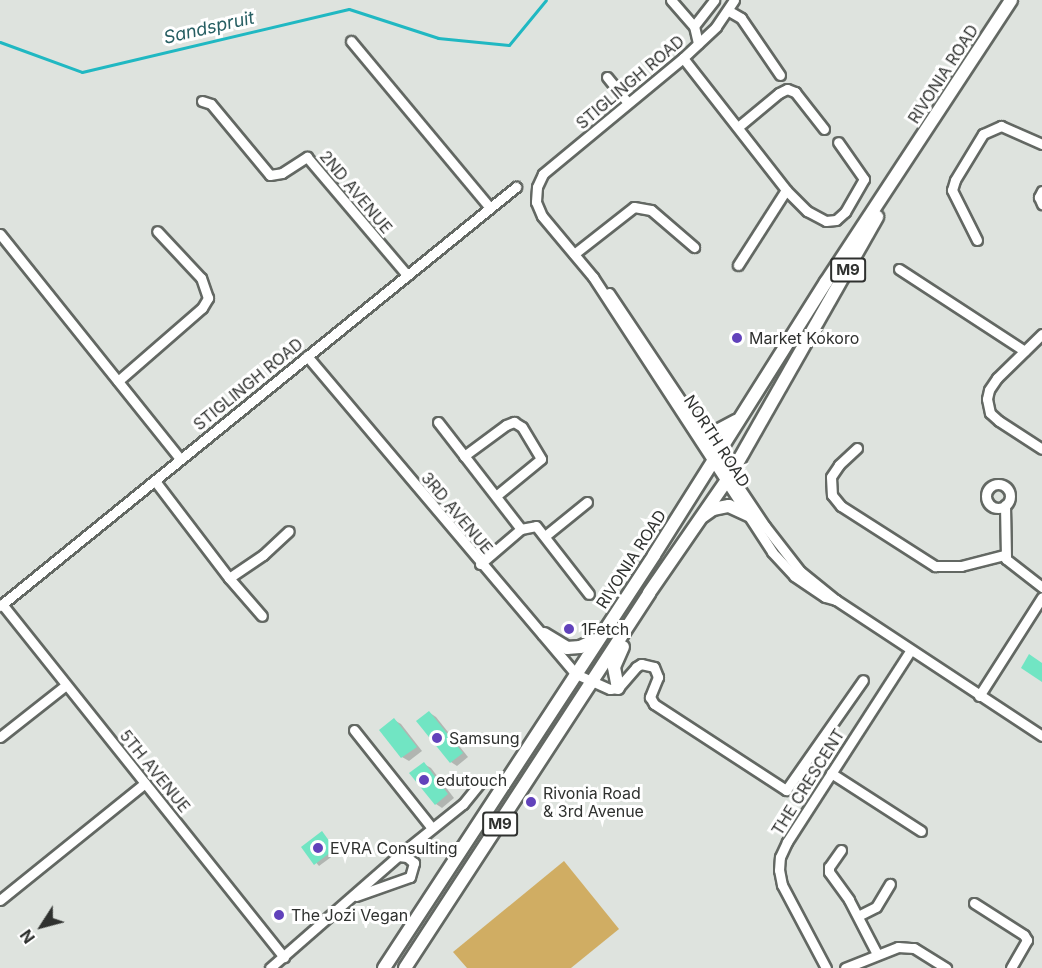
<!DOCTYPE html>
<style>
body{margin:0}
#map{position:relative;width:1042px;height:968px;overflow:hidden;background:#dee3de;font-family:Inter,sans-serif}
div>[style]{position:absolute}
.green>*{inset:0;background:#d0ad63}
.shadow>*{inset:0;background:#0003}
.stream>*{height:3px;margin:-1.5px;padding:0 1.5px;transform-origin:1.5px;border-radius:1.5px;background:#20b8c2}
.building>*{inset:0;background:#71e5c3}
.roads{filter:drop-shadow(2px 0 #636863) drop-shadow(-2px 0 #636863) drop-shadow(0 2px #636863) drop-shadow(0 -2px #636863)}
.minor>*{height:9px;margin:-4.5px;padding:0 4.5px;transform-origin:4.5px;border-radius:4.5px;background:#fff}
.minor>.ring{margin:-4.5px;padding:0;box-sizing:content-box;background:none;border:9px solid #fff;border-radius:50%}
.major>*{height:12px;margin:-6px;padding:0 6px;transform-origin:6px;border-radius:6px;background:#fff}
.dots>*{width:16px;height:16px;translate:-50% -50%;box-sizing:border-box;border:3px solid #fff;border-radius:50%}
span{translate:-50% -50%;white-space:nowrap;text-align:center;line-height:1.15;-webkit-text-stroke:6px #fff;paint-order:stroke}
.shield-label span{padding:2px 4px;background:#fff;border:2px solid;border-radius:4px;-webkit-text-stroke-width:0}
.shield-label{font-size:15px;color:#2f312f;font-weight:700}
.street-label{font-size:16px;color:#2f312f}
.poi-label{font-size:16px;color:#2f312f}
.left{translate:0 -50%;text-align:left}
.water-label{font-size:18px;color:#275f63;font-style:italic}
.north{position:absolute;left:12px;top:896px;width:60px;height:60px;-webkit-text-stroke:4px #fff;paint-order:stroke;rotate:234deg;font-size:16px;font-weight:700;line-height:24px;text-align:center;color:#2f312f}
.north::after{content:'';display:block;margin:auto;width:21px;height:27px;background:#2f312f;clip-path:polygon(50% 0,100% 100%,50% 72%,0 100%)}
</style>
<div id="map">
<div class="green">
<div style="clip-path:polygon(564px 861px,619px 929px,571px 968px,467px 968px,453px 952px)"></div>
</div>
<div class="shadow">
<div style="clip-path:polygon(430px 713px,436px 717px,468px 757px,457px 766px,451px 762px)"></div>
<div style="clip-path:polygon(394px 720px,401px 724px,422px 751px,409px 761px,402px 757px)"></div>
<div style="clip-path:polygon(424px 764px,431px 768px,454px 798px,442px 808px,436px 804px)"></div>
<div style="clip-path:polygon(322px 833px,338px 852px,319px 866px,303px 847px)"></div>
</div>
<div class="stream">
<div style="left:0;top:42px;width:87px;rotate:20.1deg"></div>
<div style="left:82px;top:72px;width:274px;rotate:-13.3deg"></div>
<div style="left:349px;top:9px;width:94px;rotate:18deg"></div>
<div style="left:438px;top:38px;width:71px;rotate:5.6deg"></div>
<div style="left:509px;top:45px;width:58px;rotate:-50.6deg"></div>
</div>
<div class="building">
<div style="clip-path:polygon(1029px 654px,1042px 663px,1042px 682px,1021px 668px)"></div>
<div style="clip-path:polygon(429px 711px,463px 753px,450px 763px,416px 721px)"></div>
<div style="clip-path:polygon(394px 718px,417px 747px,401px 758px,379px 730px)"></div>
<div style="clip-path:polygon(424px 762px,448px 794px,435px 805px,409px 773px)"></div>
<div style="clip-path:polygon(322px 831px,335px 849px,314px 865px,301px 847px)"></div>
</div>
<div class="roads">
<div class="minor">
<div style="left:671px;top:0;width:35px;rotate:49deg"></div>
<div style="left:694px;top:26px;width:18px;rotate:77deg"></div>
<div style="left:734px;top:0;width:32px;rotate:124deg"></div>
<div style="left:716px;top:27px;width:45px;rotate:136.8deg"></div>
<div style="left:683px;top:58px;width:182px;rotate:140.4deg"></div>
<div style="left:543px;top:174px;width:14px;rotate:115deg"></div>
<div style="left:537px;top:187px;width:15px;rotate:94deg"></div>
<div style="left:536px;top:202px;width:15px;rotate:67deg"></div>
<div style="left:542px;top:216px;width:80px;rotate:50.1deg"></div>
<div style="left:593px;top:277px;width:328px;rotate:56.9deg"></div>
<div style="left:772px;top:552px;width:33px;rotate:47deg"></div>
<div style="left:794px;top:576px;width:37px;rotate:34deg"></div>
<div style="left:825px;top:597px;width:11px;rotate:15deg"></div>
<div style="left:729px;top:11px;width:14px;rotate:30deg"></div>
<div style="left:741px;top:18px;width:69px;rotate:55.6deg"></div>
<div style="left:694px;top:26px;width:33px;rotate:-52deg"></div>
<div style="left:351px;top:41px;width:217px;rotate:50.2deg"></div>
<div style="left:683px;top:58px;width:167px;rotate:52deg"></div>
<div style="left:786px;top:190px;width:30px;rotate:45deg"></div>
<div style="left:807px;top:211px;width:21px;rotate:28deg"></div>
<div style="left:826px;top:221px;width:10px;rotate:-6deg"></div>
<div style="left:836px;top:220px;width:12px;rotate:-42deg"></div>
<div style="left:845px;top:212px;width:38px;rotate:-60deg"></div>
<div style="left:864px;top:179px;width:45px;rotate:-125.1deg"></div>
<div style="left:607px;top:77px;width:32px;rotate:51deg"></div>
<div style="left:202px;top:101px;width:9px;rotate:18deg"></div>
<div style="left:211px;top:104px;width:92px;rotate:50.3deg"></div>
<div style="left:270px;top:175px;width:12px;rotate:-9deg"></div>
<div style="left:282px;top:173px;width:30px;rotate:-33deg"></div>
<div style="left:307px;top:157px;width:155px;rotate:49.7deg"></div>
<div style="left:738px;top:127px;width:53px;rotate:-39.7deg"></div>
<div style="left:779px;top:93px;width:9px;rotate:-27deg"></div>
<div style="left:787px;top:89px;width:9px;rotate:21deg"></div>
<div style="left:795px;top:92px;width:47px;rotate:51.9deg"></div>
<div style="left:1042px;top:191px;width:7px;rotate:117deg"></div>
<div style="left:1039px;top:197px;width:8px;rotate:67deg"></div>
<div style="left:0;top:234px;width:288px;rotate:51.3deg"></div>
<div style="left:977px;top:240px;width:56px;rotate:-116.6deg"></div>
<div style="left:952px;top:190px;width:10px;rotate:-73deg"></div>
<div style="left:955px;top:180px;width:54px;rotate:-58.7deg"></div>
<div style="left:983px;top:134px;width:20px;rotate:-24deg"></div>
<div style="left:1001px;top:126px;width:45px;rotate:23.7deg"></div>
<div style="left:574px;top:254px;width:76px;rotate:-38.1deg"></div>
<div style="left:634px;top:207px;width:17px;rotate:10deg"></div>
<div style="left:651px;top:210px;width:57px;rotate:40.7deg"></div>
<div style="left:738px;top:265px;width:89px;rotate:-57.4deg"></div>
<div style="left:899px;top:269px;width:150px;rotate:33.1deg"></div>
<div style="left:609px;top:293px;width:280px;rotate:56.2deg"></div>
<div style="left:765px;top:526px;width:57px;rotate:52.1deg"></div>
<div style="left:800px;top:571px;width:46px;rotate:38.9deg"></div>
<div style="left:836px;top:600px;width:247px;rotate:33.4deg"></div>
<div style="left:1042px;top:334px;width:63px;rotate:135.6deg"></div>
<div style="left:997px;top:378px;width:14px;rotate:124deg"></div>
<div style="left:989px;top:390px;width:9px;rotate:103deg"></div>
<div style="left:987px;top:399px;width:14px;rotate:78deg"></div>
<div style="left:990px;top:413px;width:12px;rotate:42deg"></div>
<div style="left:999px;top:421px;width:51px;rotate:33.1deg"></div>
<div style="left:307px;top:356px;width:417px;rotate:49.8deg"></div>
<div style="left:576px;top:674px;width:37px;rotate:24deg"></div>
<div style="left:610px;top:689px;width:8px;rotate:-7deg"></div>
<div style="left:618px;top:688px;width:28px;rotate:-49deg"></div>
<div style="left:636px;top:667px;width:6px;rotate:-31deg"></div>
<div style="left:641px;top:664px;width:13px;rotate:13deg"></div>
<div style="left:654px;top:667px;width:11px;rotate:68deg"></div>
<div style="left:658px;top:677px;width:22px;rotate:112deg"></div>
<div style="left:650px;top:697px;width:8px;rotate:60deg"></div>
<div style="left:654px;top:704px;width:158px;rotate:33.1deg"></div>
<div style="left:786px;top:790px;width:134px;rotate:-55deg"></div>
<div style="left:118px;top:381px;width:111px;rotate:-41deg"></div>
<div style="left:202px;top:308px;width:12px;rotate:-59deg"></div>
<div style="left:208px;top:298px;width:21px;rotate:-109deg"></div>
<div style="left:201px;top:278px;width:64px;rotate:-133.1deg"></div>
<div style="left:438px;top:422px;width:135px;rotate:52.2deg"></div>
<div style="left:857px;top:448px;width:25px;rotate:137deg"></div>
<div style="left:839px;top:465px;width:14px;rotate:124deg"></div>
<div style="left:831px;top:477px;width:18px;rotate:87deg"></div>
<div style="left:832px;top:495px;width:14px;rotate:51deg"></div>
<div style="left:841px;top:506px;width:112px;rotate:32.6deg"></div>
<div style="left:935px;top:566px;width:26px"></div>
<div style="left:961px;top:566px;width:44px;rotate:-14.3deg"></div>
<div style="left:464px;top:456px;width:52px;rotate:-36.4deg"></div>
<div style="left:506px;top:425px;width:9px;rotate:-21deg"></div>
<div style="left:514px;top:422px;width:9px;rotate:32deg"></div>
<div style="left:522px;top:427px;width:37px;rotate:59deg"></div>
<div style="left:541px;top:459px;width:58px;rotate:140.6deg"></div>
<div style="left:155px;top:481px;width:122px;rotate:52.7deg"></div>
<div style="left:229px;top:578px;width:50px;rotate:49deg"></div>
<div class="ring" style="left:986px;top:484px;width:15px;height:15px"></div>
<div style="left:1005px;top:505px;width:54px;rotate:88.9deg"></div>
<div style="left:1006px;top:559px;width:46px;rotate:37.9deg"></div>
<div style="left:545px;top:536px;width:54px;rotate:-39deg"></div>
<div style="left:480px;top:564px;width:54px;rotate:-40.5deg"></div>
<div style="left:521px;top:529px;width:15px;rotate:-11deg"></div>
<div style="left:536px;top:526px;width:86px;rotate:52.1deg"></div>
<div style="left:229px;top:578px;width:41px;rotate:-34.1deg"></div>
<div style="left:263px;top:555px;width:35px;rotate:-43deg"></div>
<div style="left:2px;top:604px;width:452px;rotate:51.4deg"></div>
<div style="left:0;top:606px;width:665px;rotate:-39.08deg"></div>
<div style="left:979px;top:696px;width:117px;rotate:-57.5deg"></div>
<div style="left:354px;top:730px;width:125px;rotate:51.5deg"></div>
<div style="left:0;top:737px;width:84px;rotate:-38.2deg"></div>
<div style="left:831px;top:773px;width:107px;rotate:32.8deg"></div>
<div style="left:841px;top:850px;width:21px;rotate:125deg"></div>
<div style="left:829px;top:867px;width:5px;rotate:90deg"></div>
<div style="left:829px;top:872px;width:34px;rotate:54deg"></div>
<div style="left:849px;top:900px;width:61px;rotate:62.6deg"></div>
<div style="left:356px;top:896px;width:57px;rotate:-19.4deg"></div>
<div style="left:410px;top:877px;width:15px;rotate:-74deg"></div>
<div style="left:414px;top:863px;width:9px;rotate:-139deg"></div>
<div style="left:407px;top:857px;width:9px;rotate:-174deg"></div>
<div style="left:0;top:900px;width:186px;rotate:-38.9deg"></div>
<div style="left:974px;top:903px;width:59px;rotate:32.6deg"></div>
<div style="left:1024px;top:935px;width:6px;rotate:59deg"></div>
<div style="left:1027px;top:940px;width:32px;rotate:120deg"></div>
<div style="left:858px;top:916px;width:20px;rotate:-27deg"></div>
<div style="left:876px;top:907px;width:27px;rotate:-59deg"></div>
<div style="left:270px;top:968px;width:170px;rotate:-41.2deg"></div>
<div style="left:398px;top:856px;width:83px;rotate:-38.7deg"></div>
<div style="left:463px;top:804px;width:27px;rotate:-51deg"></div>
<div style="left:826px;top:968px;width:94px;rotate:-117.9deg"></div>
<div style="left:782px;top:885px;width:15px;rotate:-101deg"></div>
<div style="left:779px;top:870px;width:13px;rotate:-86deg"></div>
<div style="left:780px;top:857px;width:17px;rotate:-65deg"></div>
<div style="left:787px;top:842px;width:227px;rotate:-57.2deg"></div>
<div style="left:845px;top:968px;width:57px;rotate:-21.6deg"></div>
<div style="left:898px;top:947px;width:16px;rotate:4deg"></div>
<div style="left:914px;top:948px;width:38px;rotate:32deg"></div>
</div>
<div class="major">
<div style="left:696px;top:420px;width:13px;rotate:45deg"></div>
<div style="left:705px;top:429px;width:10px;rotate:17deg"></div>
<div style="left:715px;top:432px;width:24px;rotate:-28deg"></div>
<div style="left:703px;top:516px;width:12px;rotate:-35deg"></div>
<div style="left:713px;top:509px;width:16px;rotate:-11deg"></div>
<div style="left:729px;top:506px;width:21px;rotate:25deg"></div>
<div style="left:544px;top:634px;width:27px;rotate:31deg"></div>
<div style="left:567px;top:648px;width:13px;rotate:-4deg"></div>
<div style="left:580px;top:647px;width:17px;rotate:-24deg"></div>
<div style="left:618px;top:688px;width:21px;rotate:-101deg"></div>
<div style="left:614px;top:667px;width:22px;rotate:-66deg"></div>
<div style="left:384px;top:968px;width:493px;rotate:-56.8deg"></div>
<div style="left:654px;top:555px;width:323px;rotate:-57.8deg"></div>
<div style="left:826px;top:282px;width:337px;rotate:-56.7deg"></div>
<div style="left:405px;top:968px;width:447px;rotate:-56.9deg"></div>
<div style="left:649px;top:593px;width:145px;rotate:-55.4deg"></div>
<div style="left:731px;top:474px;width:296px;rotate:-60.4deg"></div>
</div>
</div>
<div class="dots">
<div style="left:737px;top:338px;background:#6142bb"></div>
<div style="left:569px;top:629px;background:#6142bb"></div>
<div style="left:437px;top:738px;background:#6142bb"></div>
<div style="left:424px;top:780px;background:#6142bb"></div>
<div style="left:531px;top:802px;background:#6142bb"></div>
<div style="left:318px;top:848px;background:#6142bb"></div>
<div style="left:279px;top:915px;background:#6142bb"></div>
</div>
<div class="shield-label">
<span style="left:848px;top:270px">M9</span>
<span style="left:500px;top:824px">M9</span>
</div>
<div class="street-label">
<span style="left:943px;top:74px;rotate:-57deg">RIVONIA ROAD</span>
<span style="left:630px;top:82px;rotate:-40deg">STIGLINGH ROAD</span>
<span style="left:356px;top:192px;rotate:50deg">2ND AVENUE</span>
<span style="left:248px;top:384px;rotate:-39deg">STIGLINGH ROAD</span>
<span style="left:717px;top:441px;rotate:57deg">NORTH ROAD</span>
<span style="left:457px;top:513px;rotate:50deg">3RD AVENUE</span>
<span style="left:631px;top:559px;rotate:-57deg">RIVONIA ROAD</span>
<span style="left:155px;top:771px;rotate:51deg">5TH AVENUE</span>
<span style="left:808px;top:782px;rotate:-58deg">THE CRESCENT</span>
</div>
<div class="poi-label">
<span class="left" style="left:749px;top:338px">Market Kokoro</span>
<span class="left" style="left:581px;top:629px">1Fetch</span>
<span class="left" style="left:449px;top:738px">Samsung</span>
<span class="left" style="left:436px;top:780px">edutouch</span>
<span class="left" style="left:543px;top:802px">Rivonia Road<br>&amp; 3rd Avenue</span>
<span class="left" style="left:330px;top:848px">EVRA Consulting</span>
<span class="left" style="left:291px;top:915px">The Jozi Vegan</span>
</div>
<div class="water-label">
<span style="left:209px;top:28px;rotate:-13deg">Sandspruit</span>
</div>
<div class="north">N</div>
</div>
